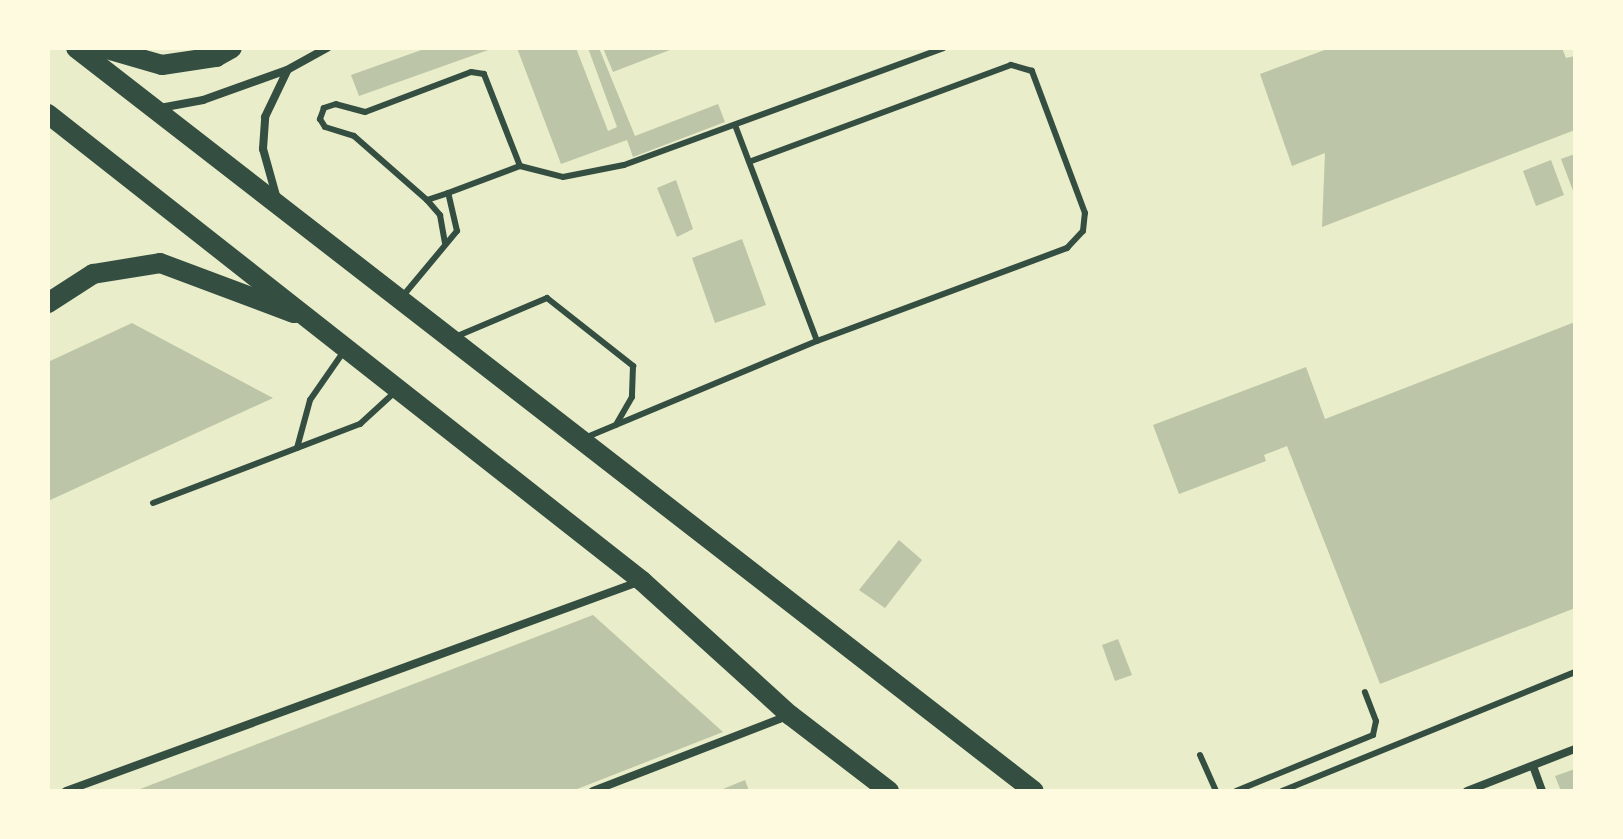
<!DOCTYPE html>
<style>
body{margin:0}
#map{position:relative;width:1623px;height:839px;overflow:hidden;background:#e9edc9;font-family:Raleway,sans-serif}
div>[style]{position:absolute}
.building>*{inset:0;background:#bcc5a7}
.service>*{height:6px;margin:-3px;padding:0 3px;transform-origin:3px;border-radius:3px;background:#344e41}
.minor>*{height:8px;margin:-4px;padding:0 4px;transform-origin:4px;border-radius:4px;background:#344e41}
.trunk>*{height:20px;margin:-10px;padding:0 10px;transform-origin:10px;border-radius:10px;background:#344e41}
span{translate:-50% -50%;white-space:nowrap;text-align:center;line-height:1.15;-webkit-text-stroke:7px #fefae0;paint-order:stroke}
.frame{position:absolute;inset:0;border:50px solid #fefae0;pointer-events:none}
</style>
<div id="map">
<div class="building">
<div style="clip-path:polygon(427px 48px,494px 48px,359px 96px,351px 75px)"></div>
<div style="clip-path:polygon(517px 48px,576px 48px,608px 131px,617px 127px,588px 48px,599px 48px,635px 136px,718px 104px,725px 122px,633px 157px,627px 140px,561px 164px)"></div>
<div style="clip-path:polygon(603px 48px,675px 48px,613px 72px)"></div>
<div style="clip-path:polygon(1330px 48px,1562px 48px,1566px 58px,1575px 56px,1575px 130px,1322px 227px,1325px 153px,1292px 166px,1260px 74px)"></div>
<div style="clip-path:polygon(1575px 154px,1575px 196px,1561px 159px)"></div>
<div style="clip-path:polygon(1551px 160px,1564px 195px,1536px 206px,1523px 171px)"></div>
<div style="clip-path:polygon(676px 180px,693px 229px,677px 237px,657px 188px)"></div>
<div style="clip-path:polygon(742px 239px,766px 305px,715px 323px,692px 258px)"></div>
<div style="clip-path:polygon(1575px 322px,1575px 608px,1380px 684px,1287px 446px,1264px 455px,1266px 461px,1179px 494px,1153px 425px,1306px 367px,1325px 419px)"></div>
<div style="clip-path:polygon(132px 323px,273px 398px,48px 501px,48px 362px)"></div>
<div style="clip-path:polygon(899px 540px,922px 560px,885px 608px,859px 590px)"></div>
<div style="clip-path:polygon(593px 615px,723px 732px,572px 791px,135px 791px)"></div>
<div style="clip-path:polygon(1118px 639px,1132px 675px,1115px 681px,1102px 645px)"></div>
<div style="clip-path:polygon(1575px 769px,1575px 791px,1561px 791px,1555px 776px)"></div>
<div style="clip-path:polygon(745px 780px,749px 791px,718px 791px)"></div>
</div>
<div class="service">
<div style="left:735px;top:125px;width:231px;rotate:69.2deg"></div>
<div style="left:520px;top:166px;width:44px;rotate:14.3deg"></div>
<div style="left:563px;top:177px;width:62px;rotate:-11.1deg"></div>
<div style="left:624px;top:165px;width:340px;rotate:-20.1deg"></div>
<div style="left:427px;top:200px;width:22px;rotate:-18deg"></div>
<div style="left:402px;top:297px;width:86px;rotate:-50.2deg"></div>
<div style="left:457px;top:231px;width:39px;rotate:-103deg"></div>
<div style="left:448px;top:193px;width:77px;rotate:-20.6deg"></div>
<div style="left:520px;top:166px;width:99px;rotate:-111.4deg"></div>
<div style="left:484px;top:74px;width:13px;rotate:-171deg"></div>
<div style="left:471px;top:72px;width:113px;rotate:159.3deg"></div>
<div style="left:365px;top:112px;width:30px;rotate:-165deg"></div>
<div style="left:336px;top:104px;width:13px;rotate:162deg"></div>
<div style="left:324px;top:108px;width:12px;rotate:110deg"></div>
<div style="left:320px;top:119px;width:9px;rotate:58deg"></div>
<div style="left:325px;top:127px;width:30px;rotate:17deg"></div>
<div style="left:354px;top:136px;width:97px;rotate:41.2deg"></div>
<div style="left:427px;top:200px;width:20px;rotate:49deg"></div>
<div style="left:440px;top:215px;width:28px;rotate:80deg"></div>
<div style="left:455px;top:337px;width:100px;rotate:-23deg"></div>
<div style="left:547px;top:298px;width:110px;rotate:38.3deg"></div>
<div style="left:633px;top:366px;width:31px;rotate:92deg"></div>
<div style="left:632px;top:397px;width:32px;rotate:120deg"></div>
<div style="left:587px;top:437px;width:249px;rotate:-22.7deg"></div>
<div style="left:817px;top:341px;width:267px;rotate:-20.4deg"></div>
<div style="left:1067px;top:248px;width:23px;rotate:-47deg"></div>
<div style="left:1083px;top:231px;width:18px;rotate:-84deg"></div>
<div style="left:1085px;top:213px;width:152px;rotate:-110.5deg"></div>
<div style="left:1032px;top:71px;width:22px;rotate:-164deg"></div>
<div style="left:1011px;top:65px;width:279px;rotate:159.7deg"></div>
<div style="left:297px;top:448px;width:50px;rotate:-74.8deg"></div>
<div style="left:310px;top:400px;width:60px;rotate:-55.2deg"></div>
<div style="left:153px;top:503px;width:222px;rotate:-20.9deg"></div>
<div style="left:360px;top:424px;width:47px;rotate:-42.4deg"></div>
<div style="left:1200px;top:755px;width:39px;rotate:66deg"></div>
<div style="left:1236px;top:791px;width:148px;rotate:-22.2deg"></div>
<div style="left:1373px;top:735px;width:14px;rotate:-78deg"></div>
<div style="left:1376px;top:721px;width:31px;rotate:-111deg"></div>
<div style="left:1282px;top:791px;width:316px;rotate:-22.1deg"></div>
</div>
<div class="minor">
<div style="left:160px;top:108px;width:44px;rotate:-10.5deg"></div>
<div style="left:203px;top:100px;width:89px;rotate:-19.7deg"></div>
<div style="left:287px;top:70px;width:46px;rotate:-28.8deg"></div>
<div style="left:277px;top:199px;width:52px;rotate:-105.6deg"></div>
<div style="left:263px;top:149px;width:32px;rotate:-86deg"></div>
<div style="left:265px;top:117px;width:51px;rotate:-64.4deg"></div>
<div style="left:1533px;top:766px;width:27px;rotate:70deg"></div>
<div style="left:66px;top:791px;width:612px;rotate:-20.06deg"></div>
<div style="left:593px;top:791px;width:211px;rotate:-21.1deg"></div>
<div style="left:1467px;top:791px;width:116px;rotate:-21.3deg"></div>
</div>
<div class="trunk">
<div style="left:76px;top:48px;width:1212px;rotate:37.8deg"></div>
<div style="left:103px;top:48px;width:61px;rotate:16.1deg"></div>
<div style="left:162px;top:65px;width:55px;rotate:-8.4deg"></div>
<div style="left:216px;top:57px;width:18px;rotate:-29deg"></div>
<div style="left:48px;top:114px;width:756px;rotate:38.17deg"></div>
<div style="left:642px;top:581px;width:200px;rotate:42.2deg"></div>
<div style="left:790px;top:715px;width:125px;rotate:37.5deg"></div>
<div style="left:48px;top:303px;width:54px;rotate:-32.8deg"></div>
<div style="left:93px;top:274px;width:68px;rotate:-9.3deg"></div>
<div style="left:160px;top:263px;width:143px;rotate:20.5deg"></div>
</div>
<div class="frame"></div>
</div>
